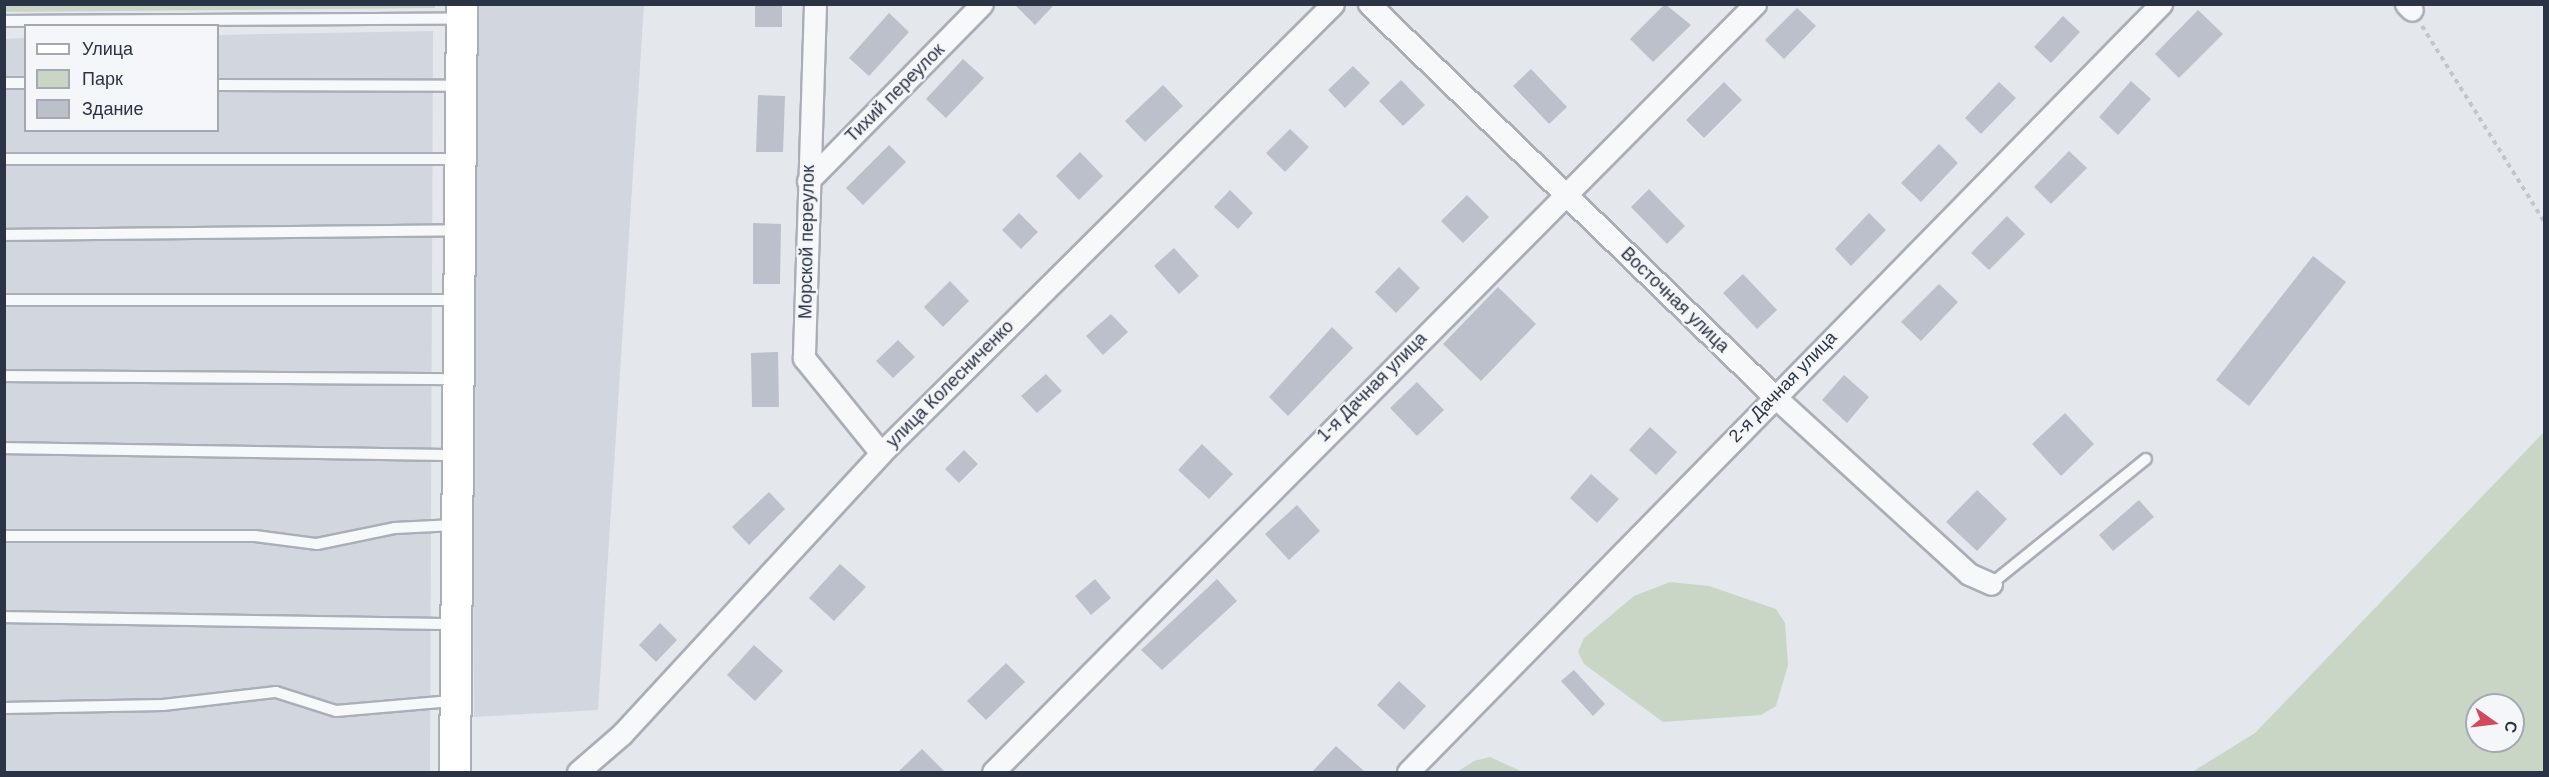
<!DOCTYPE html>
<meta charset="utf-8">
<style>
body{margin:0}
#map{position:relative;width:2549px;height:777px;overflow:hidden;background:#e4e7ec;font-family:Arial,sans-serif}
div>[style]{position:absolute}
.built>*{inset:0;background:#d2d6de}
.green>*{inset:0;background:#c9d6c5}
.building>*{inset:0;background:#bbc0ca}
.path>*{height:4px;margin-top:-2px;transform-origin:0;background:repeating-linear-gradient(90deg,#c2c5cb 0 4.5px,transparent 0 9px)}
.roads{filter:drop-shadow(2px 0 #a9aeb7) drop-shadow(-2px 0 #a9aeb7) drop-shadow(0 2px #a9aeb7) drop-shadow(0 -2px #a9aeb7)}
.service>*{height:10px;margin:-5px;padding:0 5px;transform-origin:5px;border-radius:5px;background:#f7f8fa}
.minor>*{height:21px;margin:-10.5px;padding:0 10.5px;transform-origin:10.5px;border-radius:10.5px;background:#f7f8fa}
.secondary>*{height:30px;margin:-15px;padding:0 15px;transform-origin:15px;border-radius:15px;background:#fff}
span{translate:-50% -50%;white-space:nowrap;text-align:center;line-height:1.15;-webkit-text-stroke:4.5px #f4f6f9;paint-order:stroke}
.street-label{font-size:18px;color:#2b3445}
.frame{position:absolute;inset:0;border:6px solid #2b3445;pointer-events:none}
.legend{position:absolute;left:24px;top:24px;width:195px;height:108px;box-sizing:border-box;background:#f4f6f9;border:2px solid #a4a8b1;margin:0;padding:8px 10px;list-style:none;font-size:18px;color:#2b3445}
.legend li{display:flex;align-items:center;gap:12px;height:30px}
.legend b{width:30px;border:2px solid #a4a8b1}
.north{position:absolute;left:2465px;top:693px;width:60px;height:60px;box-sizing:border-box;background:#f4f6f9;border:2px solid #a4a8b1;border-radius:50%;rotate:104deg;font-size:16px;font-weight:700;line-height:24px;text-align:center;color:#2b3445}
.north::after{content:'';display:block;margin:auto;width:21px;height:27px;background:#d1495b;clip-path:polygon(50% 0,100% 100%,50% 72%,0 100%)}
</style>
<div id="map">
<div class="built">
<div style="clip-path:polygon(470px 5px,644px 5px,598px 710px,474px 717px)"></div>
<div style="clip-path:polygon(433px 31px,430px 772px,5px 772px,4px 39px,25px 38px,26px 130px,218px 130px,218px 35px)"></div>
</div>
<div class="green">
<div style="clip-path:polygon(435px 4px,435px 8px,4px 12px,5px 4px)"></div>
<div style="clip-path:polygon(evenodd,2544px 432px,2544px 772px,2192px 772px,2255px 733px,2544px 432px,2477px 705px,2513px 705px,2513px 741px,2477px 741px,2477px 705px)"></div>
<div style="clip-path:polygon(1670px 582px,1709px 586px,1776px 609px,1785px 623px,1788px 665px,1776px 706px,1761px 715px,1663px 722px,1584px 664px,1578px 652px,1584px 638px,1634px 596px)"></div>
<div style="clip-path:polygon(1490px 757px,1523px 772px,1457px 772px,1474px 761px)"></div>
</div>
<div class="building">
<div style="clip-path:polygon(755px 4px,782px 4px,782px 27px,755px 27px)"></div>
<div style="clip-path:polygon(1014px 4px,1055px 4px,1035px 25px)"></div>
<div style="clip-path:polygon(1665px 4px,1691px 25px,1653px 62px,1630px 39px)"></div>
<div style="clip-path:polygon(1797px 8px,1816px 26px,1784px 59px,1765px 40px)"></div>
<div style="clip-path:polygon(2198px 10px,2223px 34px,2179px 78px,2155px 54px)"></div>
<div style="clip-path:polygon(889px 13px,909px 32px,869px 76px,849px 58px)"></div>
<div style="clip-path:polygon(2063px 16px,2080px 32px,2051px 63px,2034px 47px)"></div>
<div style="clip-path:polygon(963px 59px,984px 78px,946px 118px,926px 99px)"></div>
<div style="clip-path:polygon(1353px 66px,1370px 83px,1345px 108px,1328px 90px)"></div>
<div style="clip-path:polygon(1531px 69px,1567px 107px,1549px 124px,1513px 86px)"></div>
<div style="clip-path:polygon(1401px 80px,1425px 105px,1403px 126px,1379px 101px)"></div>
<div style="clip-path:polygon(2131px 81px,2151px 99px,2118px 135px,2099px 117px)"></div>
<div style="clip-path:polygon(1724px 82px,1742px 100px,1704px 138px,1686px 120px)"></div>
<div style="clip-path:polygon(1999px 82px,2016px 98px,1981px 134px,1965px 118px)"></div>
<div style="clip-path:polygon(1163px 85px,1183px 106px,1145px 142px,1125px 121px)"></div>
<div style="clip-path:polygon(758px 95px,785px 96px,783px 152px,756px 152px)"></div>
<div style="clip-path:polygon(1290px 129px,1309px 147px,1285px 172px,1266px 153px)"></div>
<div style="clip-path:polygon(1939px 144px,1958px 163px,1921px 202px,1901px 183px)"></div>
<div style="clip-path:polygon(889px 145px,906px 162px,863px 205px,846px 188px)"></div>
<div style="clip-path:polygon(2069px 151px,2087px 168px,2051px 204px,2034px 187px)"></div>
<div style="clip-path:polygon(1080px 152px,1103px 176px,1079px 200px,1056px 176px)"></div>
<div style="clip-path:polygon(1649px 189px,1685px 226px,1667px 244px,1631px 207px)"></div>
<div style="clip-path:polygon(1230px 190px,1253px 213px,1238px 229px,1214px 207px)"></div>
<div style="clip-path:polygon(1467px 195px,1489px 217px,1463px 243px,1441px 221px)"></div>
<div style="clip-path:polygon(1019px 213px,1038px 232px,1021px 249px,1002px 230px)"></div>
<div style="clip-path:polygon(1869px 213px,1886px 230px,1851px 266px,1835px 249px)"></div>
<div style="clip-path:polygon(2007px 216px,2025px 234px,1989px 270px,1971px 253px)"></div>
<div style="clip-path:polygon(753px 223px,781px 224px,780px 284px,753px 284px)"></div>
<div style="clip-path:polygon(1174px 248px,1199px 276px,1179px 294px,1154px 266px)"></div>
<div style="clip-path:polygon(2313px 256px,2346px 282px,2249px 406px,2216px 380px)"></div>
<div style="clip-path:polygon(1399px 267px,1420px 288px,1396px 313px,1375px 292px)"></div>
<div style="clip-path:polygon(1743px 274px,1777px 310px,1757px 329px,1723px 293px)"></div>
<div style="clip-path:polygon(950px 281px,969px 301px,943px 327px,924px 307px)"></div>
<div style="clip-path:polygon(1939px 284px,1958px 302px,1921px 341px,1901px 322px)"></div>
<div style="clip-path:polygon(1498px 287px,1536px 324px,1481px 381px,1443px 344px)"></div>
<div style="clip-path:polygon(1111px 314px,1128px 332px,1103px 355px,1086px 336px)"></div>
<div style="clip-path:polygon(1332px 327px,1353px 348px,1288px 416px,1269px 397px)"></div>
<div style="clip-path:polygon(898px 340px,915px 357px,893px 378px,876px 361px)"></div>
<div style="clip-path:polygon(778px 352px,779px 407px,752px 407px,751px 353px)"></div>
<div style="clip-path:polygon(1046px 374px,1062px 391px,1037px 413px,1021px 396px)"></div>
<div style="clip-path:polygon(1844px 375px,1869px 397px,1847px 423px,1822px 400px)"></div>
<div style="clip-path:polygon(1417px 382px,1444px 410px,1417px 436px,1390px 408px)"></div>
<div style="clip-path:polygon(2065px 413px,2094px 444px,2061px 476px,2032px 444px)"></div>
<div style="clip-path:polygon(1650px 427px,1677px 452px,1656px 475px,1629px 450px)"></div>
<div style="clip-path:polygon(1202px 444px,1233px 474px,1209px 499px,1178px 470px)"></div>
<div style="clip-path:polygon(964px 450px,978px 464px,959px 483px,945px 469px)"></div>
<div style="clip-path:polygon(1591px 474px,1619px 499px,1597px 523px,1570px 498px)"></div>
<div style="clip-path:polygon(1977px 490px,2007px 519px,1977px 551px,1946px 522px)"></div>
<div style="clip-path:polygon(769px 492px,785px 509px,749px 545px,732px 527px)"></div>
<div style="clip-path:polygon(2139px 500px,2154px 517px,2113px 551px,2099px 535px)"></div>
<div style="clip-path:polygon(1297px 505px,1320px 531px,1289px 560px,1265px 534px)"></div>
<div style="clip-path:polygon(840px 564px,866px 587px,834px 621px,809px 598px)"></div>
<div style="clip-path:polygon(1095px 579px,1111px 598px,1091px 615px,1075px 596px)"></div>
<div style="clip-path:polygon(1217px 579px,1237px 601px,1162px 670px,1141px 650px)"></div>
<div style="clip-path:polygon(660px 623px,677px 640px,656px 662px,639px 645px)"></div>
<div style="clip-path:polygon(754px 645px,783px 671px,755px 701px,727px 675px)"></div>
<div style="clip-path:polygon(1006px 663px,1025px 682px,986px 720px,967px 701px)"></div>
<div style="clip-path:polygon(1574px 670px,1605px 704px,1593px 716px,1561px 681px)"></div>
<div style="clip-path:polygon(1399px 681px,1426px 706px,1404px 730px,1377px 705px)"></div>
<div style="clip-path:polygon(1336px 746px,1365px 772px,1312px 772px)"></div>
<div style="clip-path:polygon(922px 749px,945px 772px,898px 772px)"></div>
</div>
<div class="path">
<div style="left:2422px;top:26px;width:230px;rotate:58deg"></div>
</div>
<div class="roads">
<div class="service">
<div style="left:4px;top:21px;width:456px;rotate:-0.3deg"></div>
<div style="left:4px;top:83px;width:22px"></div>
<div style="left:218px;top:85px;width:242px;rotate:0.2deg"></div>
<div style="left:4px;top:159px;width:456px"></div>
<div style="left:4px;top:235px;width:453px;rotate:-0.6deg"></div>
<div style="left:4px;top:300px;width:453px"></div>
<div style="left:4px;top:376px;width:453px;rotate:0.4deg"></div>
<div style="left:4px;top:448px;width:453px;rotate:0.9deg"></div>
<div style="left:4px;top:536px;width:251px"></div>
<div style="left:255px;top:536px;width:63px;rotate:7.4deg"></div>
<div style="left:317px;top:544px;width:80px;rotate:-11.6deg"></div>
<div style="left:395px;top:528px;width:60px;rotate:-2.9deg"></div>
<div style="left:1991px;top:584px;width:199px;rotate:-38.9deg"></div>
<div style="left:4px;top:617px;width:450px;rotate:0.9deg"></div>
<div style="left:4px;top:708px;width:159px;rotate:-1.1deg"></div>
<div style="left:163px;top:705px;width:114px;rotate:-6.6deg"></div>
<div style="left:276px;top:692px;width:63px;rotate:17.6deg"></div>
<div style="left:336px;top:711px;width:116px;rotate:-4.9deg"></div>
</div>
<div class="minor">
<div style="left:815px;top:4px;width:354px;rotate:91.8deg"></div>
<div style="left:804px;top:358px;width:122px;rotate:51deg"></div>
<div style="left:1369px;top:4px;width:564px;rotate:44.07deg"></div>
<div style="left:1774px;top:396px;width:264px;rotate:42.4deg"></div>
<div style="left:1969px;top:574px;width:24px;rotate:24deg"></div>
<div style="left:2406px;top:4px;width:8px;rotate:45deg"></div>
<div style="left:808px;top:181px;width:248px;rotate:-45.5deg"></div>
<div style="left:578px;top:772px;width:58px;rotate:-40.8deg"></div>
<div style="left:622px;top:734px;width:382px;rotate:-47.3deg"></div>
<div style="left:881px;top:453px;width:637px;rotate:-44.81deg"></div>
<div style="left:993px;top:772px;width:1082px;rotate:-45.22deg"></div>
<div style="left:1408px;top:772px;width:1076px;rotate:-45.57deg"></div>
</div>
<div class="secondary">
<div style="left:455px;top:772px;width:768px;rotate:-89.48deg"></div>
</div>
</div>
<div class="street-label">
<span style="left:895px;top:93px;rotate:-45deg">Тихий переулок</span>
<span style="left:807px;top:242px;rotate:-89deg">Морской переулок</span>
<span style="left:1675px;top:300px;rotate:44deg">Восточная улица</span>
<span style="left:950px;top:384px;rotate:-45deg">улица Колесниченко</span>
<span style="left:1372px;top:387px;rotate:-45deg">1-я Дачная улица</span>
<span style="left:1783px;top:387px;rotate:-46deg">2-я Дачная улица</span>
</div>
<div class="frame"></div>
<ul class="legend">
<li><b style="height:8px;background:#fff"></b>Улица</li>
<li><b style="height:16px;background:#c9d6c5"></b>Парк</li>
<li><b style="height:16px;background:#bbc0ca"></b>Здание</li>
</ul>
<div class="north">С</div>
</div>
